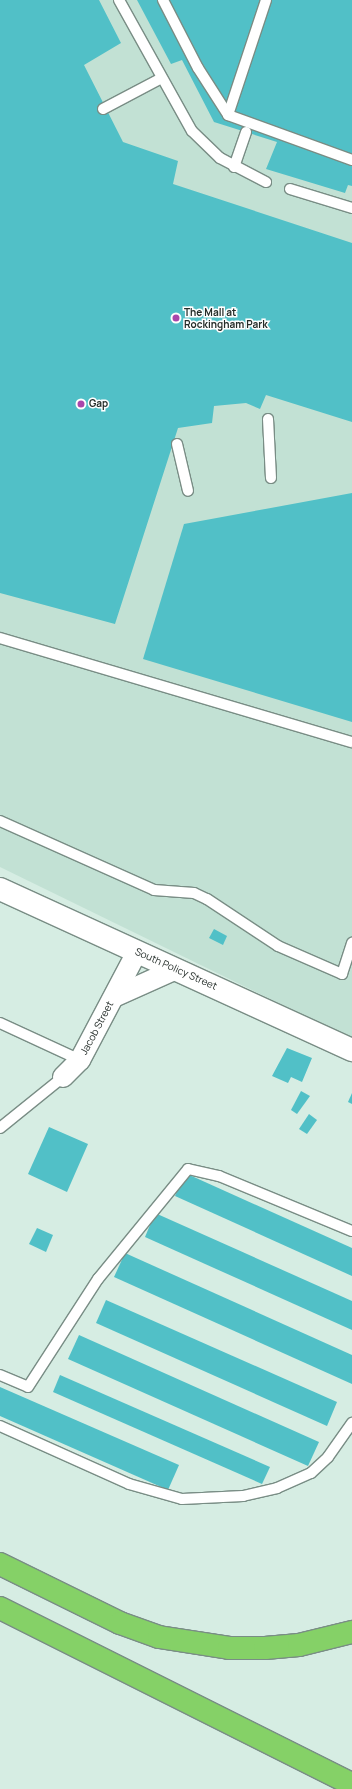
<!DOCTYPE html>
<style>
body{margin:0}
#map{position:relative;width:352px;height:1789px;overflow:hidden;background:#d6ede3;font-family:Manrope,sans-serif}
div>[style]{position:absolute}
.built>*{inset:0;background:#c2e1d4}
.building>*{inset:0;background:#51c0c7}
.roads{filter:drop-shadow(1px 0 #798d85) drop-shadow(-1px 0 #798d85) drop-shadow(0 1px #798d85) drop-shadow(0 -1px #798d85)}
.lane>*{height:10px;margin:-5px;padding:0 5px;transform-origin:5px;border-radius:5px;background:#fff}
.street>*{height:20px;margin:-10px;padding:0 10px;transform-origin:10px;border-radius:10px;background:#fff}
.secondary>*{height:22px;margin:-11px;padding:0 11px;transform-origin:11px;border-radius:11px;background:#fff}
.highway>*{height:22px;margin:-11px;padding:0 11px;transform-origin:11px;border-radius:11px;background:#85d167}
.dots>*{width:11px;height:11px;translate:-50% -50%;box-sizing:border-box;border:2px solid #fff;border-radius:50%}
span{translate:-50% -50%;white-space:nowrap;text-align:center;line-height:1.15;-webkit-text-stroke:3px #fff;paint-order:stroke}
.poi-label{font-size:10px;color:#242d29;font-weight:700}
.left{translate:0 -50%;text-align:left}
.street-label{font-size:10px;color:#242d29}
</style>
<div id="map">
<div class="built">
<div style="clip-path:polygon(0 0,352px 0,352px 1039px,0 867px)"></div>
</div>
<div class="building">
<div style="clip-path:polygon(0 0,99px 0,121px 43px,84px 65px,123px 142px,178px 161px,173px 184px,352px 243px,352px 422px,266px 395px,260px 409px,246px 403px,214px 406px,212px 423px,178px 428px,115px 624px,0 593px)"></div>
<div style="clip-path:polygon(137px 0,352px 0,352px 186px,348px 185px,345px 193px,266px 169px,277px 142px,214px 122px,182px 60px,171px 64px)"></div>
<div style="clip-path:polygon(352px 493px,352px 722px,143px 659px,184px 524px)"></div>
<div style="clip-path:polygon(214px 929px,227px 936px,223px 945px,209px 938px)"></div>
<div style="clip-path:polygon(287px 1048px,312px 1058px,302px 1082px,291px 1077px,288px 1083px,272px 1076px)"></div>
<div style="clip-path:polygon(301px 1091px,310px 1096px,297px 1114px,291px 1110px)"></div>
<div style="clip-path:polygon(352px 1093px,352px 1104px,348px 1102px)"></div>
<div style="clip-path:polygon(309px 1114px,317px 1120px,307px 1134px,299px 1129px)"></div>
<div style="clip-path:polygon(49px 1127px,88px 1144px,67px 1192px,28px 1174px)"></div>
<div style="clip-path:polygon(185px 1173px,352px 1248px,352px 1276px,175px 1196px)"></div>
<div style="clip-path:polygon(155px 1213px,352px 1301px,352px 1330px,145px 1237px)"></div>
<div style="clip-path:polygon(37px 1228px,53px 1235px,46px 1252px,29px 1244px)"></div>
<div style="clip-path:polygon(125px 1253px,352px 1355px,352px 1384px,114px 1277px)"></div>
<div style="clip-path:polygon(106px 1300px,337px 1402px,327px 1426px,96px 1323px)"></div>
<div style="clip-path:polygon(79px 1335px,319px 1442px,308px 1466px,68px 1359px)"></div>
<div style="clip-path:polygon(60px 1375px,270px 1467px,262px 1484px,53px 1392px)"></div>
<div style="clip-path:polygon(0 1387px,179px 1465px,168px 1490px,0 1416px)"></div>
</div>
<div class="roads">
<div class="lane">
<div style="left:119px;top:0;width:150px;rotate:60.9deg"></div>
<div style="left:192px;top:131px;width:39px;rotate:44deg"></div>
<div style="left:220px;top:158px;width:52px;rotate:27.6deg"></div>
<div style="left:163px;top:0;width:76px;rotate:62.8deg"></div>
<div style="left:198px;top:68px;width:56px;rotate:57.4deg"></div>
<div style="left:228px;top:115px;width:132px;rotate:19.9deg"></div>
<div style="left:103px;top:109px;width:64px;rotate:-27.8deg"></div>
<div style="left:228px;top:115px;width:121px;rotate:-71.7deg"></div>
<div style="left:234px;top:167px;width:37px;rotate:-71deg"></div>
<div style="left:290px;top:189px;width:65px;rotate:17deg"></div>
<div style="left:268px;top:419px;width:59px;rotate:87.1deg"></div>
<div style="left:177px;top:444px;width:48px;rotate:76.8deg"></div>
<div style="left:0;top:638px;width:367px;rotate:16.5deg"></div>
<div style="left:0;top:821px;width:169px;rotate:24.1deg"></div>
<div style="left:154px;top:890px;width:40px;rotate:4.3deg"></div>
<div style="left:194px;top:893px;width:14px;rotate:25deg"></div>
<div style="left:207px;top:899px;width:85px;rotate:33.5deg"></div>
<div style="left:278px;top:946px;width:70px;rotate:23.6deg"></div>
<div style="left:342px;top:974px;width:33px;rotate:-72deg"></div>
<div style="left:0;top:1023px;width:88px;rotate:24.8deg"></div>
<div style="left:0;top:1128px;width:81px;rotate:-39deg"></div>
<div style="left:0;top:1375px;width:30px;rotate:23deg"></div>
<div style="left:28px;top:1387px;width:129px;rotate:-57.1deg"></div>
<div style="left:98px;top:1279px;width:142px;rotate:-50.7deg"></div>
<div style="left:188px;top:1169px;width:32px;rotate:13deg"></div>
<div style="left:219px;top:1176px;width:144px;rotate:22.5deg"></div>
<div style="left:0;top:1426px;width:141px;rotate:24.2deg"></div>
<div style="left:129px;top:1484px;width:55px;rotate:15.8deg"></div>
<div style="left:182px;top:1499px;width:61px;rotate:-2.8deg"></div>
<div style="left:243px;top:1496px;width:35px;rotate:-13deg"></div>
<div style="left:277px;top:1488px;width:37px;rotate:-24deg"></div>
<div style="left:311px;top:1473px;width:23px;rotate:-43deg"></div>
<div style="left:328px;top:1457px;width:42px;rotate:-54.8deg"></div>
</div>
<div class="street">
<div style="left:114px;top:997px;width:68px;rotate:-24.3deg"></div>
<div style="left:63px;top:1077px;width:24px;rotate:-45deg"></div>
<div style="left:80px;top:1060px;width:122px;rotate:-62.2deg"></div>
</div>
<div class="secondary">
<div style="left:0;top:889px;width:387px;rotate:24.6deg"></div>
</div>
<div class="highway">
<div style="left:0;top:1564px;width:134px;rotate:26.2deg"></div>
<div style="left:120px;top:1623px;width:41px;rotate:19.7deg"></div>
<div style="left:159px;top:1637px;width:71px;rotate:8.9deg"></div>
<div style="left:229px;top:1648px;width:36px"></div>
<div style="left:265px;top:1648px;width:34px;rotate:-5deg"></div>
<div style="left:299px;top:1645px;width:55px;rotate:-13.8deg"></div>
<div style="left:0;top:1608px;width:394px;rotate:26.6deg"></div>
</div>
</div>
<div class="dots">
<div style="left:176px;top:318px;background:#aa46ab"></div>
<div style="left:81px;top:404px;background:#aa46ab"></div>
</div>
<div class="poi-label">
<span class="left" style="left:184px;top:318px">The Mall at<br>Rockingham Park</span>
<span class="left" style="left:89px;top:404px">Gap</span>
</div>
<div class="street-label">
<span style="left:176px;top:969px;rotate:24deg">South Policy Street</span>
<span style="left:97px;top:1028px;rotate:-62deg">Jacob Street</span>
</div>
</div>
